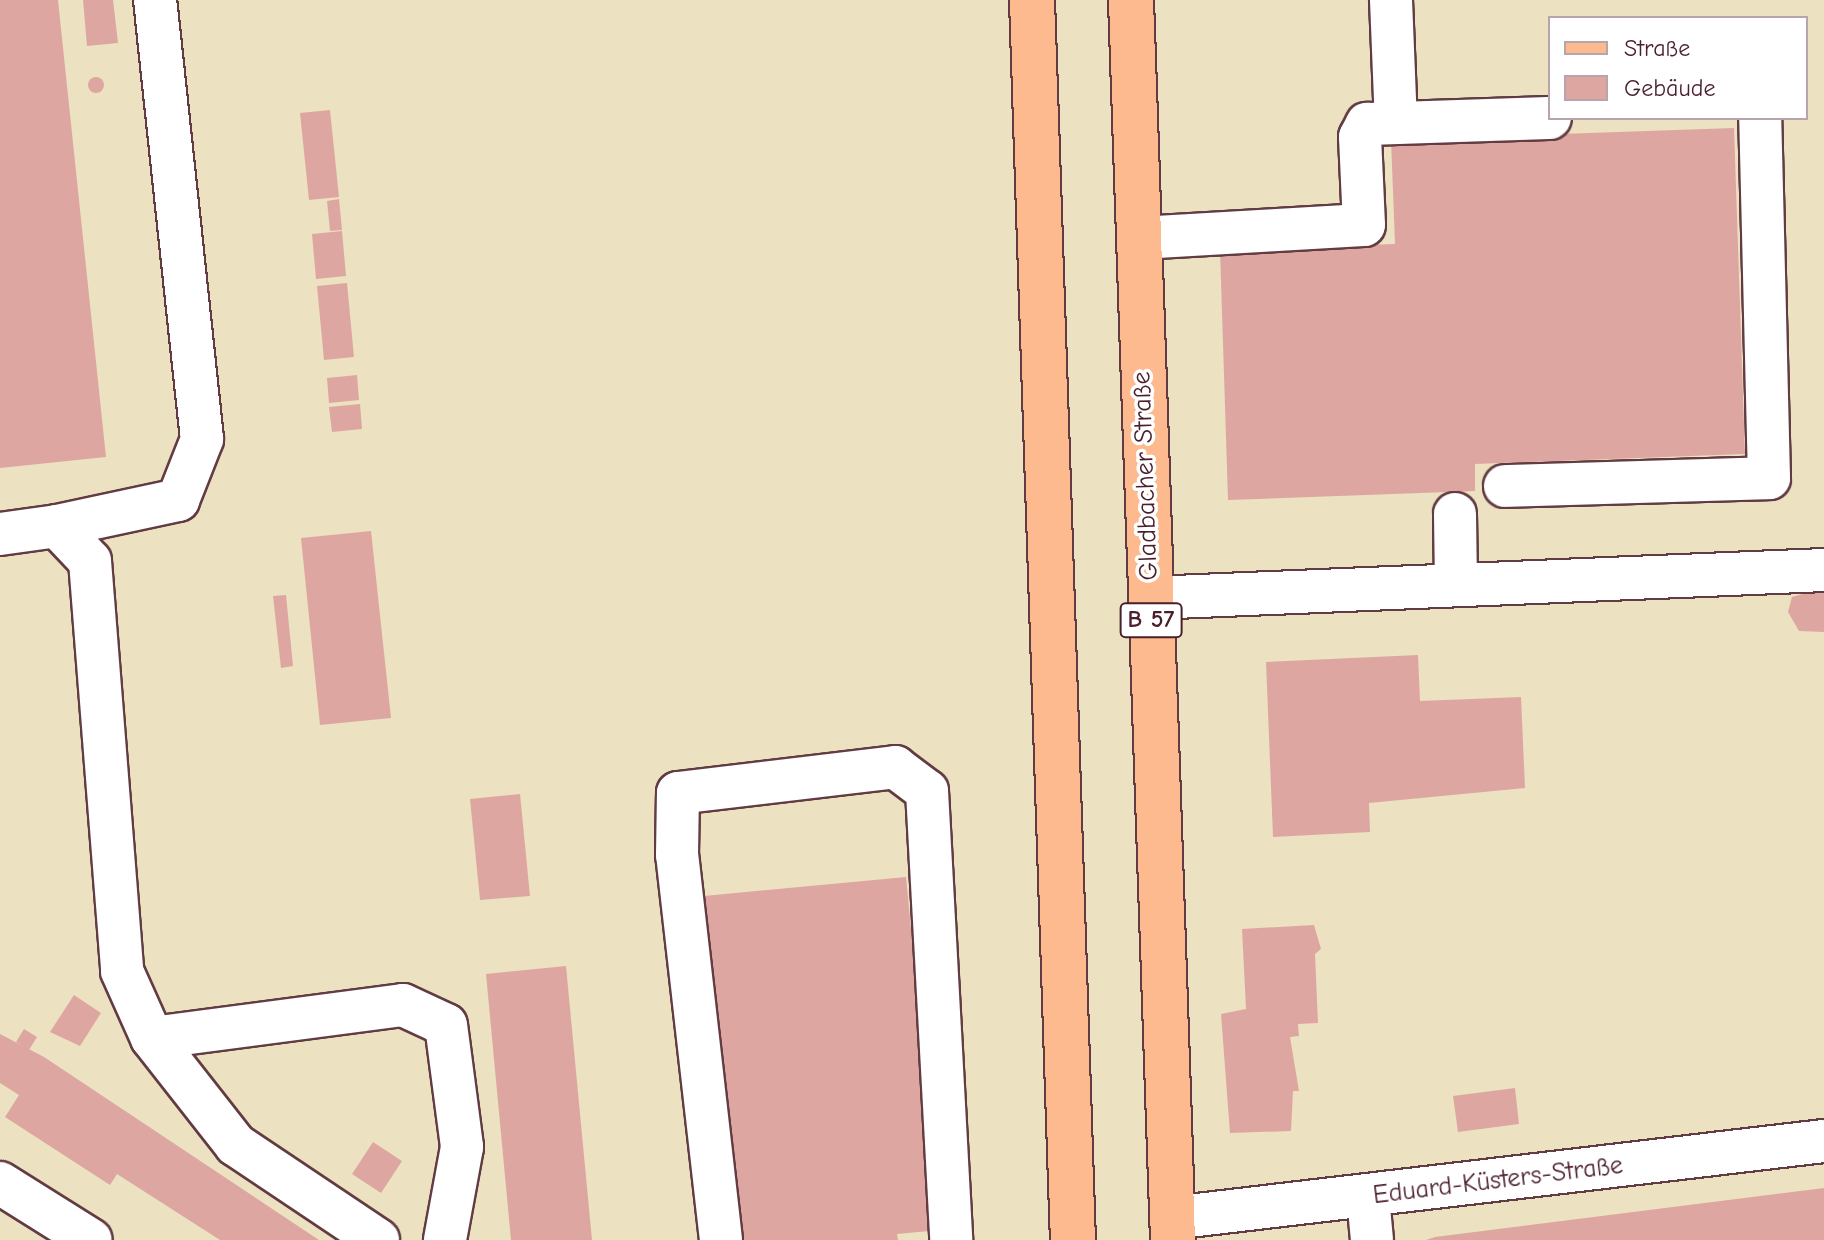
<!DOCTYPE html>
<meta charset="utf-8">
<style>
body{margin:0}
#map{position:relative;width:1824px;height:1240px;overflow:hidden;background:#ece2c1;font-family:"Comic Neue",sans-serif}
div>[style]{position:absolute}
.building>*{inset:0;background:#dea6a0}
.round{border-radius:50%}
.roads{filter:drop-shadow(2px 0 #623c42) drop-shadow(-2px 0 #623c42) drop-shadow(0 2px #623c42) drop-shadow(0 -2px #623c42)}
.minor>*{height:42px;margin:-21px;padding:0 21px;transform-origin:21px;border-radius:21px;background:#fff}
.major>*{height:44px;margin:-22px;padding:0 22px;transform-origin:22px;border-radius:22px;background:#fcba8e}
span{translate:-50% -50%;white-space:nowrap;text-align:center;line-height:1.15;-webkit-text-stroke:7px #fff;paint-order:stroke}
.shield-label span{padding:2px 6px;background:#fff;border:2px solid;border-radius:6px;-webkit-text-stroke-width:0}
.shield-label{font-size:24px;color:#4a1f2b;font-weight:700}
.street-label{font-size:26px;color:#4a1f2b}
.legend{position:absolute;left:1548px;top:16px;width:260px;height:104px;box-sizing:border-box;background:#fff;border:2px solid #b7a5aa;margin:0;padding:10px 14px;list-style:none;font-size:24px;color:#4a1f2b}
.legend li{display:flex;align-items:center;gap:16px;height:40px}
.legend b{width:40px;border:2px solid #b7a5aa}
</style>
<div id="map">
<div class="building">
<div style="clip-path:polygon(0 0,58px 0,106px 457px,0 468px)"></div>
<div style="clip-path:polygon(83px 0,113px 0,118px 43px,87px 46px)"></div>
<div class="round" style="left:88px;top:77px;width:16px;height:16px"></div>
<div style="clip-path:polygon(330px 110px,339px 197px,309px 200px,300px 113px)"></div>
<div style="clip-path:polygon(1734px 128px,1745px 454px,1475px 464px,1475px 491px,1228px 500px,1220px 250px,1395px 244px,1391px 140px)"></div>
<div style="clip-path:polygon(339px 199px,342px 230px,330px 231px,327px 201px)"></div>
<div style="clip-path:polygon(342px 231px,346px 276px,316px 279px,312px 234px)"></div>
<div style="clip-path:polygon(347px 283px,354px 357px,324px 360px,317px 286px)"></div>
<div style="clip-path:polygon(357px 375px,359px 400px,329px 403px,327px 378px)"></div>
<div style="clip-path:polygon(360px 404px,362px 429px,332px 432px,329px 407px)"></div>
<div style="clip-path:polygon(371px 531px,391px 718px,320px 725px,301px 538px)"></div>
<div style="clip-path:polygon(1824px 588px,1824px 632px,1799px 631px,1788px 612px,1792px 597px)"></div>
<div style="clip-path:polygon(286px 595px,293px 666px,281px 668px,273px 596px)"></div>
<div style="clip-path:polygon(1418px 655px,1420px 701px,1521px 697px,1525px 788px,1369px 803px,1370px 832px,1273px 837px,1266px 662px)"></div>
<div style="clip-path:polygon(520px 794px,530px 896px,480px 900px,470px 799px)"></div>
<div style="clip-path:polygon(906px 877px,940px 1230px,897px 1234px,898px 1240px,736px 1240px,704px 896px)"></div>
<div style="clip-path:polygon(1314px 925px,1321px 949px,1315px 954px,1318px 1023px,1298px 1024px,1299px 1036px,1290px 1037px,1299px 1091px,1293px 1091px,1291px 1131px,1230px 1133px,1221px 1014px,1246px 1009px,1242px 929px)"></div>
<div style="clip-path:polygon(566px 966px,592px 1240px,511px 1240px,486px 974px)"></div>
<div style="clip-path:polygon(74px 995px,101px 1013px,80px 1046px,50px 1032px)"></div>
<div style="clip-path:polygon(24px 1029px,37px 1037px,29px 1050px,16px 1042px)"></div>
<div style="clip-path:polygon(0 1034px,44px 1057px,319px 1240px,220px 1240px,117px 1174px,110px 1185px,5px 1117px,19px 1095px,0 1083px)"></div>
<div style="clip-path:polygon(1515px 1088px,1519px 1124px,1458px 1132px,1453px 1096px)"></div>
<div style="clip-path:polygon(373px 1142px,402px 1161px,381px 1193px,352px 1174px)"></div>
<div style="clip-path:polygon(1824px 1188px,1824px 1240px,1426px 1240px,1435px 1237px)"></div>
</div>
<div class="roads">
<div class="minor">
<div style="left:1391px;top:0;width:123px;rotate:87.7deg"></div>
<div style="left:1139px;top:238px;width:225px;rotate:-3.3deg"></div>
<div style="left:1364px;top:225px;width:88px;rotate:-92.6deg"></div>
<div style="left:1360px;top:137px;width:15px;rotate:-62deg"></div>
<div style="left:1367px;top:124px;width:183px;rotate:-1.9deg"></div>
<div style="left:1505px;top:486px;width:264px;rotate:-1.7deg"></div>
<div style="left:1769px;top:478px;width:360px;rotate:-91.4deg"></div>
<div style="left:1455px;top:514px;width:68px;rotate:89.2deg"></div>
<div style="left:57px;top:526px;width:124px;rotate:-12.1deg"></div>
<div style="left:178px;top:500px;width:66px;rotate:-68.5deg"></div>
<div style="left:202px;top:439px;width:442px;rotate:-96.1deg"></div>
<div style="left:0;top:534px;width:58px;rotate:-8deg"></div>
<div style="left:57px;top:526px;width:48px;rotate:46.7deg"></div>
<div style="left:90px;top:561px;width:411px;rotate:85.5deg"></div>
<div style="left:122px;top:971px;width:73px;rotate:65.9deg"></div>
<div style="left:152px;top:1038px;width:136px;rotate:51.9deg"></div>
<div style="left:236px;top:1145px;width:171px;rotate:33.8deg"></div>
<div style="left:1151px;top:598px;width:674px;rotate:-2.38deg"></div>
<div style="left:152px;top:1038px;width:253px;rotate:-7.5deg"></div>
<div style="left:403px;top:1005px;width:47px;rotate:24.9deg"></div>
<div style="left:446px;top:1025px;width:123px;rotate:82.5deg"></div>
<div style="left:462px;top:1147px;width:95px;rotate:100.4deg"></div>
<div style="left:0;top:1183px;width:107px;rotate:32.1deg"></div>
<div style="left:1368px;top:1197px;width:43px;rotate:84.7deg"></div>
<div style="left:1172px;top:1218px;width:657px;rotate:-6.74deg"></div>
<div style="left:721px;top:1240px;width:388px;rotate:-96.5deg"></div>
<div style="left:677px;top:855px;width:62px;rotate:-89.1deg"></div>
<div style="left:678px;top:793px;width:219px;rotate:-6.8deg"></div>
<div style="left:895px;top:767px;width:40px;rotate:37deg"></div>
<div style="left:927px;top:791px;width:450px;rotate:86.9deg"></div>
</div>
<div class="major">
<div style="left:1032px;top:0;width:1241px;rotate:88.11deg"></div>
<div style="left:1131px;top:0;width:1241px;rotate:88.06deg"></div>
</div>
</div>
<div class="shield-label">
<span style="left:1151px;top:620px">B 57</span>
</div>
<div class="street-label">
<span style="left:1146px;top:476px;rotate:-92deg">Gladbacher Straße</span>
<span style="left:1498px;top:1181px;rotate:-7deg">Eduard-Küsters-Straße</span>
</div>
<ul class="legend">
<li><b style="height:10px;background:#fcba8e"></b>Straße</li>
<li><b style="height:22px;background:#dea6a0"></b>Gebäude</li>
</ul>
</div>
